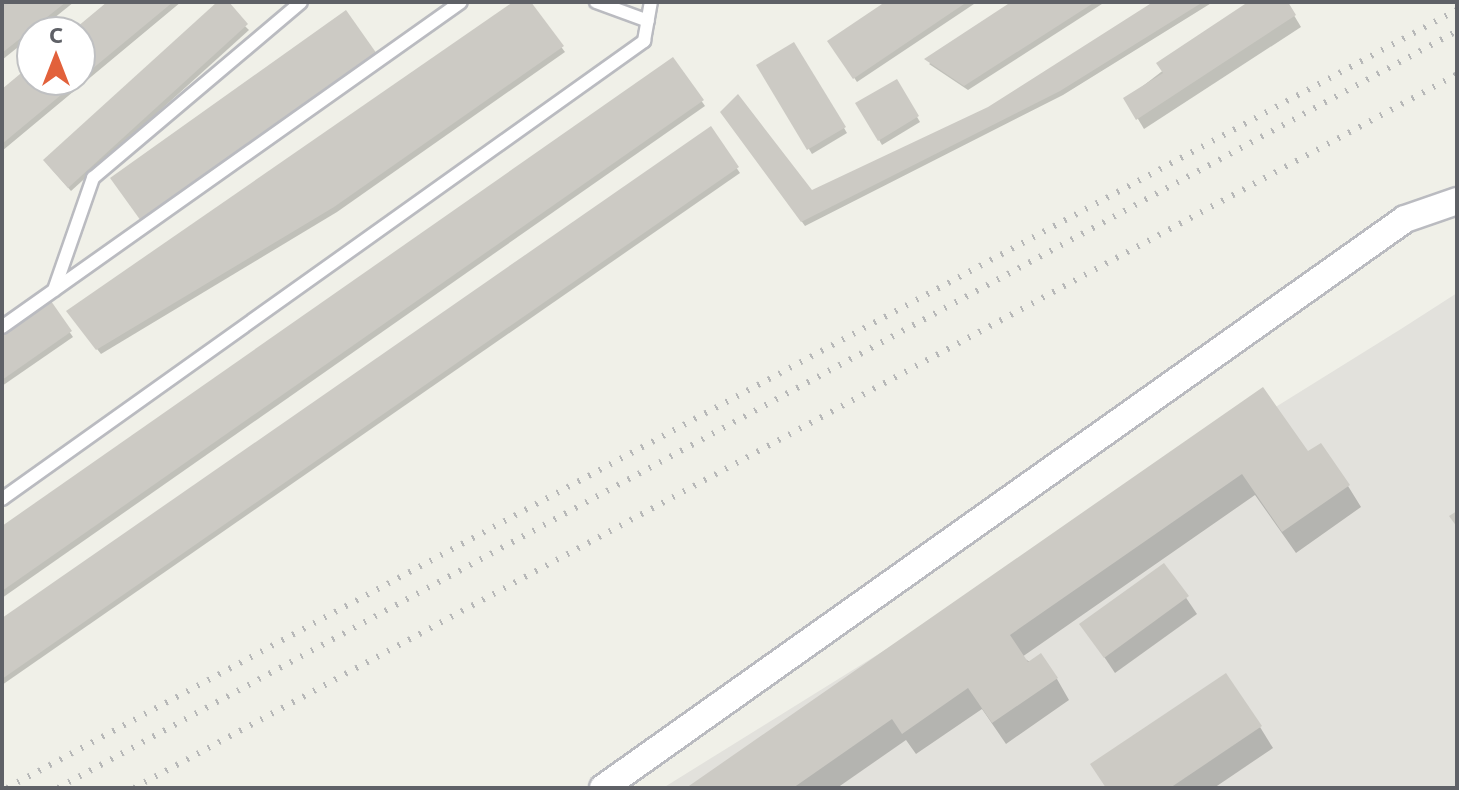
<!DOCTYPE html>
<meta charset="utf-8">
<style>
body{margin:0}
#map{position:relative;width:1459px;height:790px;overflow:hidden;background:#f0f0e8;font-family:"Noto Sans",sans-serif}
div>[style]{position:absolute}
.industrial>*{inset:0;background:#e2e1dc}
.shadow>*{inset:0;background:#0003}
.building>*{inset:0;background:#cccac4}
.roads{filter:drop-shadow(2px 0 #babbc0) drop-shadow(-2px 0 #babbc0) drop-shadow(0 2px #babbc0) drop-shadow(0 -2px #babbc0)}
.service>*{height:12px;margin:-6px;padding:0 6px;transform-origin:6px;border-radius:6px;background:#fff}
.minor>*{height:26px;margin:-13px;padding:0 13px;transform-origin:13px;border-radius:13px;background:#fff}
.rail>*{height:6px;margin-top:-3px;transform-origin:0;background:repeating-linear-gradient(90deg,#b7b8b8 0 2px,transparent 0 12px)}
span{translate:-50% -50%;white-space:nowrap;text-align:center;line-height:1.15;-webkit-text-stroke:8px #fff;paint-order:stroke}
.frame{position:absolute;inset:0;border:4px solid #5f6167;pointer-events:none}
.north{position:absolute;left:16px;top:16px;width:80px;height:80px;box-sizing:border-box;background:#fff;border:2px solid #bfc0c2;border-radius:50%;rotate:0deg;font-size:22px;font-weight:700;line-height:32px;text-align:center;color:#5f6167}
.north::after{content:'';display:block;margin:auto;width:28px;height:36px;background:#e2613b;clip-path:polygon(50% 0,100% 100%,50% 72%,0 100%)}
</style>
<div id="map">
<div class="industrial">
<div style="clip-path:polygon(1457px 293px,1457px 788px,663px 788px,1401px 329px)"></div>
</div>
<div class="shadow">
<div style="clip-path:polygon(2px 2px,74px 2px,2px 60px)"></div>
<div style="clip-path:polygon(110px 2px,181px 2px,2px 151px,2px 91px,32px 67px,32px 80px,80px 80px,80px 32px,74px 32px)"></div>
<div style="clip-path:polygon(220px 2px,249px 30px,71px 191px,48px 165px)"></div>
<div style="clip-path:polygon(517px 2px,528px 2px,565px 52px,337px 212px,101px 354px,71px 316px)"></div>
<div style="clip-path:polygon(888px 2px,977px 2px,857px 82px,830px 41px)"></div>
<div style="clip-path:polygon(1015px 2px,1105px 2px,968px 90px,929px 64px)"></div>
<div style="clip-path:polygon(1157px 2px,1213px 2px,1063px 95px,805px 226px,726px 117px,812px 192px,989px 109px)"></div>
<div style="clip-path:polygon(1252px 2px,1286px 2px,1301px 27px,1144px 129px,1126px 99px)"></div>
<div style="clip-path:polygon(794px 44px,847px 133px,812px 154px,759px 66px)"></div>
<div style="clip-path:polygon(375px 55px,145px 225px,116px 183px)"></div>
<div style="clip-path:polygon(672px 59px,705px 106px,2px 598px,2px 528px)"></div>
<div style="clip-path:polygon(896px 81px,920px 122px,882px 145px,858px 104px)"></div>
<div style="clip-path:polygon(710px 129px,740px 173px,2px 685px,2px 620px)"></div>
<div style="clip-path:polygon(43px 294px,73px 337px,2px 386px,2px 322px)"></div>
<div style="clip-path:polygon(1263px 390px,1308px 454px,1348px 486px,1361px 507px,1296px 553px,1255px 495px,1022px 657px,1057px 679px,1069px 700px,1006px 744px,982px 709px,916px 754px,906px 740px,837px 788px,689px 788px)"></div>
<div style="clip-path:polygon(1164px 565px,1197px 614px,1115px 673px,1082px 624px)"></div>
<div style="clip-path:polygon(1260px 727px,1273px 748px,1214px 788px,1107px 788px)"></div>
</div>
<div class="building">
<div style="clip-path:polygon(2px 2px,66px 2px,2px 53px)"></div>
<div style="clip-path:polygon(107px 2px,173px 2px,80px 79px,80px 32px,71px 32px)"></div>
<div style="clip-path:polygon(217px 2px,229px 2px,248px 24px,68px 188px,43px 160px)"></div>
<div style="clip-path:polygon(513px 2px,531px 2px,564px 46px,334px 207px,96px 350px,66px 311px)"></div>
<div style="clip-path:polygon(885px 2px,967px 2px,853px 79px,827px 41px)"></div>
<div style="clip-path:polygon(1011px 2px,1095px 2px,964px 86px,924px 59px)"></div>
<div style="clip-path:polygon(1153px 2px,1203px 2px,1060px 91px,801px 222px,720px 112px,738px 94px,812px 190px,988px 107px)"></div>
<div style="clip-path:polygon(1248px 2px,1288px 2px,1296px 15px,1136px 120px,1123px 98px,1163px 73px,1156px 63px)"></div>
<div style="clip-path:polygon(346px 10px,377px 54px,141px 221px,110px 178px)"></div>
<div style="clip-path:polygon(794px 42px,846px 127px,807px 150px,756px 65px)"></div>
<div style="clip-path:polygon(673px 57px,704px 100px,2px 591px,2px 526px)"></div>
<div style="clip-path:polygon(32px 64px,32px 80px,79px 80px,2px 144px,2px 89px)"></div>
<div style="clip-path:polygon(897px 79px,919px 116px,878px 141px,855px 103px)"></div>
<div style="clip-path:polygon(711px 126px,739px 167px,2px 679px,2px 618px)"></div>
<div style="clip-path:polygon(44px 291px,72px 331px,2px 380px,2px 319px)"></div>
<div style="clip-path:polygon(1263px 387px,1308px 451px,1321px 443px,1350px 485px,1282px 532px,1242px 474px,1010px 635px,1028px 662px,1041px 653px,1058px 678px,992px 723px,968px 688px,902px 734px,892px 719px,793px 788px,686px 788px)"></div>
<div style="clip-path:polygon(1457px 511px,1457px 527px,1449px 516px)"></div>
<div style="clip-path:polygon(1164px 563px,1189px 596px,1104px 658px,1079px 624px)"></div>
<div style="clip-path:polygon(1226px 673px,1262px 726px,1170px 788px,1106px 788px,1090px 764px)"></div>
</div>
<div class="roads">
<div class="service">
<div style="left:596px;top:2px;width:55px;rotate:20.1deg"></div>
<div style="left:54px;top:290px;width:119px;rotate:-70.8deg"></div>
<div style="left:93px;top:178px;width:272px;rotate:-40.2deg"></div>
<div style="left:2px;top:327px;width:562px;rotate:-35.3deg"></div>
<div style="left:2px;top:499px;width:789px;rotate:-35.5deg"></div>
<div style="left:644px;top:41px;width:40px;rotate:-80deg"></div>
</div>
<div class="minor">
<div style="left:603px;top:788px;width:983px;rotate:-35.35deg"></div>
<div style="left:1405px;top:219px;width:55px;rotate:-19.1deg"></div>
</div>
</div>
<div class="rail">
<div style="left:7px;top:788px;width:1646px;rotate:-28.22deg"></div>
<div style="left:58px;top:788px;width:1591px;rotate:-28.42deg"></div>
<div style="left:134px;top:788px;width:1503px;rotate:-28.35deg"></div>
</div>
<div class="frame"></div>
<div class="north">С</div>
</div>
